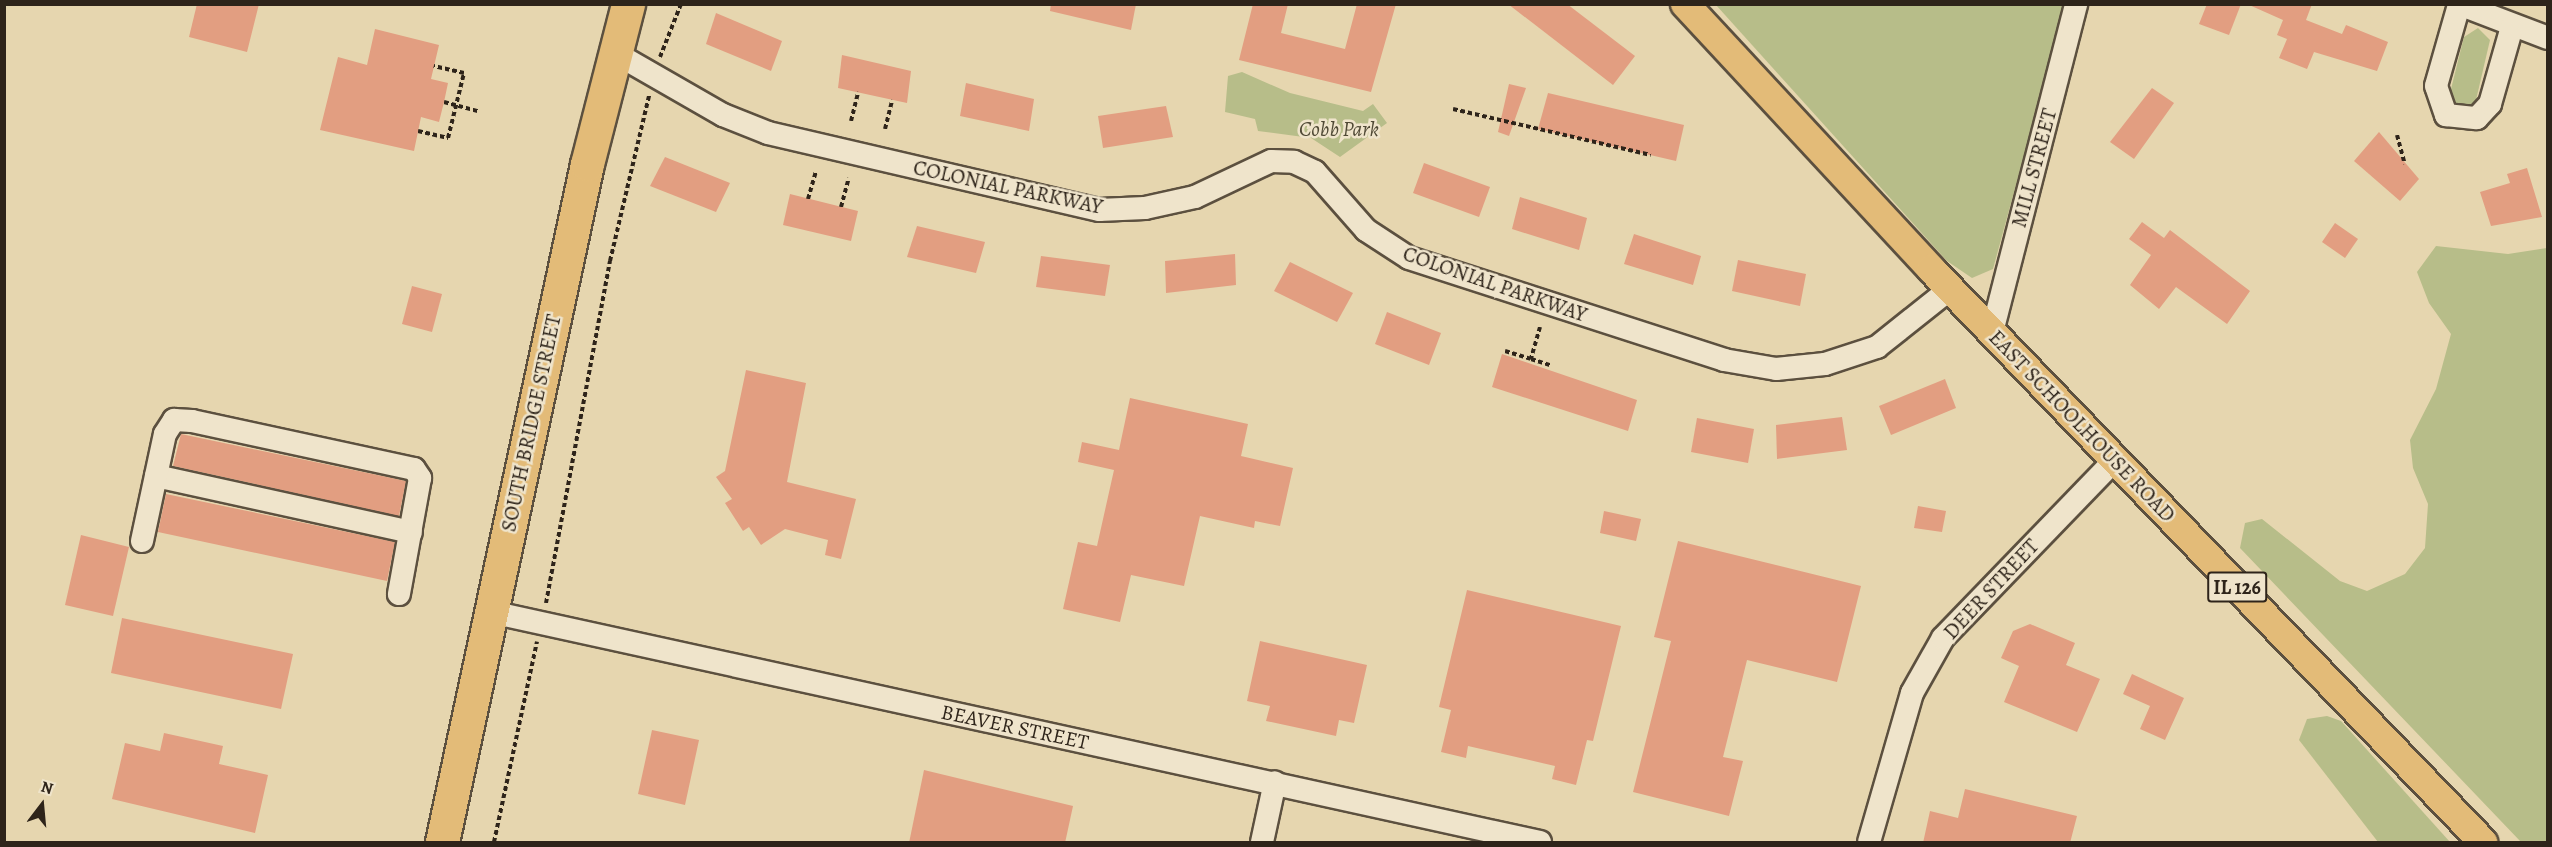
<!DOCTYPE html>
<style>
body{margin:0}
#map{position:relative;width:2552px;height:847px;overflow:hidden;background:#e6d6af;font-family:Alegreya,serif}
div>[style]{position:absolute}
.green>*{inset:0;background:#b7bd89}
.building>*{inset:0;background:#e29e81}
.path>*{height:4px;margin-top:-2px;transform-origin:0;background:repeating-linear-gradient(90deg,#2e241a 0 4.5px,transparent 0 7.5px)}
.roads{filter:drop-shadow(2px 0 #5c503f) drop-shadow(-2px 0 #5c503f) drop-shadow(0 2px #5c503f) drop-shadow(0 -2px #5c503f)}
.minor>*{height:22px;margin:-11px;padding:0 11px;transform-origin:11px;border-radius:11px;background:#efe4cb}
.major>*{height:28px;margin:-14px;padding:0 14px;transform-origin:14px;border-radius:14px;background:#e3bb78}
.highway>*{height:33px;margin:-16.5px;padding:0 16.5px;transform-origin:16.5px;border-radius:16.5px;background:#e3bb78}
span{translate:-50% -50%;white-space:nowrap;text-align:center;line-height:1.15;-webkit-text-stroke:5px #efe4cb;paint-order:stroke}
.shield-label span{padding:2px 4px;background:#efe4cb;border:2px solid;border-radius:4px;-webkit-text-stroke-width:0}
.shield-label{font-size:20px;color:#2e241a;font-weight:700}
.park-label{font-size:21px;color:#504a36;font-style:italic}
.street-label{font-size:21px;color:#2e241a}
.frame{position:absolute;inset:0;border:6px solid #2e241a;pointer-events:none}
.north{position:absolute;left:12px;top:775px;width:60px;height:60px;-webkit-text-stroke:4px #efe4cb;paint-order:stroke;rotate:16deg;font-size:16px;font-weight:700;line-height:24px;text-align:center;color:#2e241a}
.north::after{content:'';display:block;margin:auto;width:21px;height:27px;background:#2e241a;clip-path:polygon(50% 0,100% 100%,50% 72%,0 100%)}
</style>
<div id="map">
<div class="green">
<div style="clip-path:polygon(1716px 5px,2065px 5px,1993px 269px,1972px 278px,1947px 261px)"></div>
<div style="clip-path:polygon(2478px 28px,2490px 40px,2476px 100px,2470px 107px,2454px 105px,2450px 93px,2464px 37px)"></div>
<div style="clip-path:polygon(1242px 72px,1290px 93px,1363px 111px,1373px 104px,1387px 123px,1340px 157px,1311px 138px,1258px 131px,1255px 119px,1225px 112px,1228px 76px)"></div>
<div style="clip-path:polygon(2436px 246px,2508px 254px,2547px 248px,2547px 842px,2521px 842px,2240px 548px,2245px 523px,2262px 519px,2340px 581px,2367px 591px,2405px 574px,2425px 548px,2428px 504px,2413px 468px,2410px 440px,2436px 389px,2451px 334px,2429px 303px,2417px 272px)"></div>
<div style="clip-path:polygon(2327px 716px,2341px 721px,2450px 842px,2378px 842px,2299px 740px,2307px 719px)"></div>
</div>
<div class="building">
<div style="clip-path:polygon(197px 4px,259px 4px,247px 52px,189px 37px)"></div>
<div style="clip-path:polygon(1051px 4px,1136px 4px,1131px 30px,1050px 11px)"></div>
<div style="clip-path:polygon(1253px 4px,1288px 4px,1281px 33px,1345px 49px,1357px 4px,1396px 4px,1371px 92px,1239px 60px)"></div>
<div style="clip-path:polygon(1508px 4px,1567px 4px,1635px 56px,1613px 85px)"></div>
<div style="clip-path:polygon(2207px 4px,2241px 4px,2229px 35px,2199px 24px)"></div>
<div style="clip-path:polygon(2247px 4px,2312px 4px,2306px 20px,2342px 34px,2346px 25px,2388px 42px,2377px 71px,2314px 52px,2307px 69px,2279px 58px,2287px 39px,2277px 35px,2283px 20px)"></div>
<div style="clip-path:polygon(716px 13px,782px 41px,771px 71px,706px 44px)"></div>
<div style="clip-path:polygon(375px 29px,439px 45px,431px 79px,448px 83px,444px 102px,439px 122px,421px 117px,414px 151px,320px 130px,338px 57px,367px 65px)"></div>
<div style="clip-path:polygon(842px 55px,911px 71px,907px 103px,838px 88px)"></div>
<div style="clip-path:polygon(966px 83px,1034px 99px,1029px 131px,960px 116px)"></div>
<div style="clip-path:polygon(1509px 84px,1526px 88px,1509px 136px,1498px 132px)"></div>
<div style="clip-path:polygon(2152px 88px,2174px 103px,2134px 159px,2110px 142px)"></div>
<div style="clip-path:polygon(1548px 93px,1684px 125px,1676px 161px,1538px 129px)"></div>
<div style="clip-path:polygon(1166px 106px,1173px 137px,1103px 148px,1098px 116px)"></div>
<div style="clip-path:polygon(2379px 132px,2419px 179px,2400px 201px,2354px 161px)"></div>
<div style="clip-path:polygon(665px 157px,730px 183px,716px 212px,650px 186px)"></div>
<div style="clip-path:polygon(1424px 163px,1490px 187px,1479px 217px,1413px 193px)"></div>
<div style="clip-path:polygon(2527px 168px,2542px 217px,2491px 226px,2480px 192px,2510px 183px,2507px 174px)"></div>
<div style="clip-path:polygon(790px 194px,858px 211px,851px 241px,783px 225px)"></div>
<div style="clip-path:polygon(1520px 197px,1587px 218px,1579px 250px,1512px 229px)"></div>
<div style="clip-path:polygon(2142px 222px,2164px 238px,2170px 230px,2250px 291px,2227px 324px,2176px 287px,2159px 309px,2130px 285px,2151px 255px,2129px 239px)"></div>
<div style="clip-path:polygon(2335px 223px,2358px 239px,2345px 258px,2322px 242px)"></div>
<div style="clip-path:polygon(917px 226px,985px 242px,976px 273px,907px 257px)"></div>
<div style="clip-path:polygon(1634px 234px,1701px 256px,1693px 285px,1624px 264px)"></div>
<div style="clip-path:polygon(1235px 254px,1236px 285px,1166px 293px,1165px 261px)"></div>
<div style="clip-path:polygon(1041px 256px,1110px 265px,1105px 296px,1036px 287px)"></div>
<div style="clip-path:polygon(1738px 260px,1806px 274px,1800px 306px,1732px 291px)"></div>
<div style="clip-path:polygon(1290px 262px,1353px 293px,1337px 322px,1274px 291px)"></div>
<div style="clip-path:polygon(412px 286px,442px 294px,432px 332px,402px 324px)"></div>
<div style="clip-path:polygon(1387px 312px,1441px 333px,1429px 365px,1375px 344px)"></div>
<div style="clip-path:polygon(1502px 354px,1637px 400px,1628px 431px,1492px 387px)"></div>
<div style="clip-path:polygon(746px 370px,806px 383px,787px 482px,856px 499px,841px 559px,825px 555px,828px 540px,785px 529px,761px 545px,749px 527px,743px 531px,725px 503px,732px 499px,716px 477px,725px 471px)"></div>
<div style="clip-path:polygon(1945px 379px,1956px 408px,1891px 435px,1879px 406px)"></div>
<div style="clip-path:polygon(1130px 398px,1248px 424px,1241px 456px,1293px 468px,1280px 526px,1255px 521px,1254px 528px,1200px 516px,1184px 586px,1131px 575px,1120px 622px,1063px 609px,1078px 542px,1097px 546px,1114px 470px,1078px 462px,1082px 442px,1119px 450px)"></div>
<div style="clip-path:polygon(1842px 417px,1847px 450px,1777px 459px,1776px 425px)"></div>
<div style="clip-path:polygon(1697px 418px,1754px 429px,1748px 463px,1691px 452px)"></div>
<div style="clip-path:polygon(181px 434px,406px 481px,399px 516px,173px 466px)"></div>
<div style="clip-path:polygon(166px 494px,395px 542px,387px 581px,158px 532px)"></div>
<div style="clip-path:polygon(1918px 506px,1946px 511px,1942px 532px,1914px 528px)"></div>
<div style="clip-path:polygon(1604px 511px,1641px 519px,1636px 541px,1600px 533px)"></div>
<div style="clip-path:polygon(81px 535px,129px 547px,113px 616px,65px 605px)"></div>
<div style="clip-path:polygon(1678px 541px,1861px 586px,1837px 682px,1747px 660px,1723px 757px,1743px 761px,1729px 816px,1633px 792px,1671px 641px,1654px 637px)"></div>
<div style="clip-path:polygon(1467px 590px,1621px 626px,1593px 741px,1587px 740px,1576px 785px,1552px 779px,1555px 766px,1468px 746px,1466px 758px,1441px 752px,1451px 710px,1439px 707px)"></div>
<div style="clip-path:polygon(122px 618px,293px 654px,281px 709px,111px 673px)"></div>
<div style="clip-path:polygon(2030px 624px,2075px 643px,2066px 665px,2100px 679px,2077px 732px,2004px 702px,2019px 666px,2001px 658px,2013px 631px)"></div>
<div style="clip-path:polygon(1260px 641px,1367px 665px,1354px 723px,1339px 720px,1336px 736px,1266px 721px,1270px 706px,1247px 701px)"></div>
<div style="clip-path:polygon(2132px 674px,2184px 698px,2165px 740px,2140px 729px,2150px 706px,2123px 694px)"></div>
<div style="clip-path:polygon(652px 730px,699px 740px,685px 805px,638px 794px)"></div>
<div style="clip-path:polygon(164px 733px,223px 746px,219px 764px,268px 775px,255px 833px,112px 799px,125px 743px,160px 751px)"></div>
<div style="clip-path:polygon(924px 770px,1073px 806px,1065px 843px,909px 843px)"></div>
<div style="clip-path:polygon(1965px 789px,2077px 816px,2070px 843px,1923px 843px,1930px 811px,1958px 818px)"></div>
</div>
<div class="path">
<div style="left:660px;top:57px;width:57px;rotate:-68.4deg"></div>
<div style="left:444px;top:102px;width:35px;rotate:15deg"></div>
<div style="left:1453px;top:109px;width:203px;rotate:13.1deg"></div>
<div style="left:851px;top:121px;width:30px;rotate:-76deg"></div>
<div style="left:885px;top:129px;width:30px;rotate:-76deg"></div>
<div style="left:418px;top:131px;width:31px;rotate:13deg"></div>
<div style="left:448px;top:138px;width:67px;rotate:-76.2deg"></div>
<div style="left:464px;top:73px;width:31px;rotate:-167deg"></div>
<div style="left:2397px;top:135px;width:30px;rotate:75deg"></div>
<div style="left:808px;top:199px;width:29px;rotate:-74deg"></div>
<div style="left:841px;top:207px;width:30px;rotate:-75deg"></div>
<div style="left:1540px;top:327px;width:33px;rotate:106deg"></div>
<div style="left:1531px;top:359px;width:20px;rotate:18deg"></div>
<div style="left:1505px;top:351px;width:27px;rotate:17deg"></div>
<div style="left:546px;top:603px;width:348px;rotate:-79.4deg"></div>
<div style="left:610px;top:261px;width:170px;rotate:-76.7deg"></div>
<div style="left:494px;top:842px;width:205px;rotate:-77.9deg"></div>
</div>
<div class="roads">
<div class="minor">
<div style="left:2459px;top:4px;width:95px;rotate:20.9deg"></div>
<div style="left:2459px;top:5px;width:84px;rotate:105.9deg"></div>
<div style="left:2436px;top:86px;width:31px;rotate:71deg"></div>
<div style="left:2446px;top:115px;width:31px;rotate:6deg"></div>
<div style="left:2477px;top:118px;width:19px;rotate:-47deg"></div>
<div style="left:2490px;top:104px;width:80px;rotate:-74.1deg"></div>
<div style="left:615px;top:53px;width:125px;rotate:29.9deg"></div>
<div style="left:723px;top:115px;width:48px;rotate:21.8deg"></div>
<div style="left:768px;top:133px;width:340px;rotate:13.1deg"></div>
<div style="left:1099px;top:210px;width:46px;rotate:-2.5deg"></div>
<div style="left:1145px;top:208px;width:51px;rotate:-12.4deg"></div>
<div style="left:1195px;top:197px;width:84px;rotate:-25.3deg"></div>
<div style="left:1271px;top:161px;width:23px;rotate:2deg"></div>
<div style="left:1294px;top:162px;width:23px;rotate:25deg"></div>
<div style="left:1315px;top:172px;width:77px;rotate:48.7deg"></div>
<div style="left:1366px;top:230px;width:51px;rotate:33.1deg"></div>
<div style="left:1409px;top:258px;width:331px;rotate:17.9deg"></div>
<div style="left:1724px;top:360px;width:53px;rotate:9.8deg"></div>
<div style="left:1776px;top:369px;width:49px;rotate:-5.8deg"></div>
<div style="left:1825px;top:364px;width:55px;rotate:-18.1deg"></div>
<div style="left:1877px;top:347px;width:93px;rotate:-38.5deg"></div>
<div style="left:1992px;top:332px;width:339px;rotate:-75.6deg"></div>
<div style="left:156px;top:476px;width:261px;rotate:12.4deg"></div>
<div style="left:142px;top:541px;width:109px;rotate:-77.9deg"></div>
<div style="left:165px;top:434px;width:17px;rotate:-57deg"></div>
<div style="left:174px;top:420px;width:18px;rotate:3deg"></div>
<div style="left:192px;top:421px;width:227px;rotate:12.2deg"></div>
<div style="left:414px;top:469px;width:11px;rotate:56deg"></div>
<div style="left:420px;top:478px;width:118px;rotate:100.3deg"></div>
<div style="left:491px;top:612px;width:1074px;rotate:12.37deg"></div>
<div style="left:1262px;top:842px;width:61px;rotate:-77.8deg"></div>
<div style="left:1869px;top:842px;width:155px;rotate:-73.9deg"></div>
<div style="left:1912px;top:693px;width:63px;rotate:-60.6deg"></div>
<div style="left:1943px;top:638px;width:248px;rotate:-46deg"></div>
</div>
<div class="major">
<div style="left:1685px;top:4px;width:362px;rotate:47.1deg"></div>
<div style="left:1931px;top:269px;width:796px;rotate:46.07deg"></div>
</div>
<div class="highway">
<div style="left:442px;top:842px;width:693px;rotate:-77.93deg"></div>
<div style="left:587px;top:164px;width:165px;rotate:-75.6deg"></div>
</div>
</div>
<div class="shield-label">
<span style="left:2237px;top:587px">IL 126</span>
</div>
<div class="park-label">
<span style="left:1339px;top:129px">Cobb Park</span>
</div>
<div class="street-label">
<span style="left:2034px;top:168px;rotate:-75deg">MILL STREET</span>
<span style="left:1008px;top:187px;rotate:12deg">COLONIAL PARKWAY</span>
<span style="left:1495px;top:284px;rotate:19deg">COLONIAL PARKWAY</span>
<span style="left:531px;top:423px;rotate:-78deg">SOUTH BRIDGE STREET</span>
<span style="left:2082px;top:426px;rotate:46deg">EAST SCHOOLHOUSE ROAD</span>
<span style="left:1991px;top:589px;rotate:-47deg">DEER STREET</span>
<span style="left:1015px;top:727px;rotate:12deg">BEAVER STREET</span>
</div>
<div class="frame"></div>
<div class="north">N</div>
</div>
